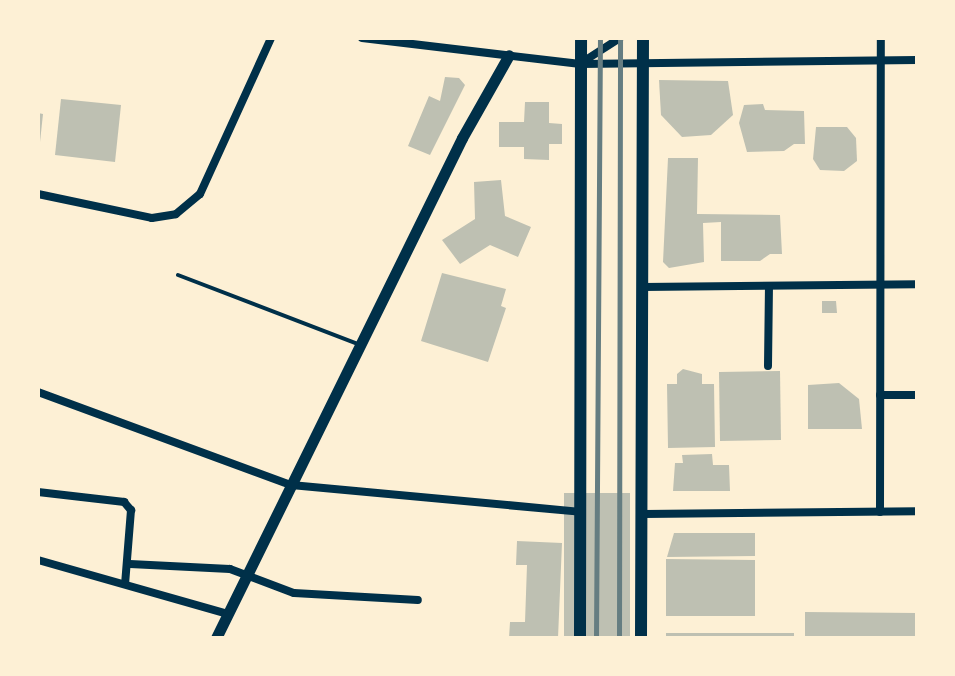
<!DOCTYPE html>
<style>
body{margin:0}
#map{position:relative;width:955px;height:676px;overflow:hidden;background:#fdf0d5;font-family:Lato,sans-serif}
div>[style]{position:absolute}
.building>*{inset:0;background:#bec0b2}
.service>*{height:4px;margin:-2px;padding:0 2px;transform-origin:2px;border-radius:2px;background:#003049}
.minor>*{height:8px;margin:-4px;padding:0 4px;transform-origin:4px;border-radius:4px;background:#003049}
.tertiary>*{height:11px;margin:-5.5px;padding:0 5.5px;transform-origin:5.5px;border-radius:5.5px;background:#003049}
.secondary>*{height:12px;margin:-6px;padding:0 6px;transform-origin:6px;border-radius:6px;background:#003049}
.rail>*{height:5px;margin:-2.5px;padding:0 2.5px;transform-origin:2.5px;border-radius:2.5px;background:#657d81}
span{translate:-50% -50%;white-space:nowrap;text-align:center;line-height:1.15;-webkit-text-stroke:6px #fdf0d5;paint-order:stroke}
.frame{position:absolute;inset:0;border:40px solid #fdf0d5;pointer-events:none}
</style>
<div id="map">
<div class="building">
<div style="clip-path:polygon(445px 77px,459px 78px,465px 85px,430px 155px,408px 146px,429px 96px,440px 101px)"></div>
<div style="clip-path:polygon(659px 80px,728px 81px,733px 115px,711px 135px,682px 137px,661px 115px)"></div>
<div style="clip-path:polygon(61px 99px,121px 105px,115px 162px,55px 155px)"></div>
<div style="clip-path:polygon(525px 102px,549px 102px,549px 123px,562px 124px,562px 144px,549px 144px,549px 160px,524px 159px,524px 147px,499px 147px,499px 122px,524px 122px)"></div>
<div style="clip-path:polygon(763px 104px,765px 110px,804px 111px,805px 144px,794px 144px,784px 151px,747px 152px,739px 123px,744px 105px)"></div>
<div style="clip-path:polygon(38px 113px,43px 114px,40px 142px,38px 142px)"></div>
<div style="clip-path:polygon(816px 127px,847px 127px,856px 138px,857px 161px,844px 171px,820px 170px,813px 159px)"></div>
<div style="clip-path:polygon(668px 158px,698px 158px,697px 214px,780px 215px,782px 254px,770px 254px,760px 261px,721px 261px,721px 222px,703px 223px,704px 262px,669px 268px,663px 262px)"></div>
<div style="clip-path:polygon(501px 180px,505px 216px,531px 227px,518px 257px,490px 245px,460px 264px,442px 240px,475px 219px,474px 182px)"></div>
<div style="clip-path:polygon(442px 273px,506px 289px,501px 306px,506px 308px,488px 362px,421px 341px)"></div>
<div style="clip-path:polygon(822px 301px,836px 301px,837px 313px,822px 313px)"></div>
<div style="clip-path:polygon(683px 369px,702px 374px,702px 384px,714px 384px,715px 447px,668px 448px,667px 384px,677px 384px,677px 374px)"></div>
<div style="clip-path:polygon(780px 371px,781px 440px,720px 441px,719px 372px)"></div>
<div style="clip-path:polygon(839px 383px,859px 399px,862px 429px,808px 429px,808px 385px)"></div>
<div style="clip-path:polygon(712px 454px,713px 465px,729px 465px,730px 491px,673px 491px,675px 463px,683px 463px,682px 455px)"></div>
<div style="clip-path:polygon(564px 493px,630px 493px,630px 638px,564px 638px)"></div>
<div style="clip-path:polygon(674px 533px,755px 533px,755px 556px,667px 557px)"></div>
<div style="clip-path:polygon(517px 541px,562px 543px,558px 638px,509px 638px,510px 622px,525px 622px,527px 565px,516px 565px)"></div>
<div style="clip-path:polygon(666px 559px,755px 560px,755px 616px,666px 616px)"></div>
<div style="clip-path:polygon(805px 612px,917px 613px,917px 638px,805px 638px)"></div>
<div style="clip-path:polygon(666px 633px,794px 633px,794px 638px,666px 638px)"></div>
</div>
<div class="service">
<div style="left:178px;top:275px;width:193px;rotate:21deg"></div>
</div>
<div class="minor">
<div style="left:362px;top:38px;width:220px;rotate:6.8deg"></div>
<div style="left:580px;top:64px;width:337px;rotate:-0.7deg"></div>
<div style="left:581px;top:63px;width:46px;rotate:-32.7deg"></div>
<div style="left:38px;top:194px;width:116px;rotate:11.9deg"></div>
<div style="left:152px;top:218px;width:24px;rotate:-9deg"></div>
<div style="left:176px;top:214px;width:31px;rotate:-40deg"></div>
<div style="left:200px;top:194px;width:171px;rotate:-65.5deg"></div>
<div style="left:643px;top:287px;width:274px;rotate:-0.6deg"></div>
<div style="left:768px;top:366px;width:80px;rotate:-89.3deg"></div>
<div style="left:38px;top:392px;width:270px;rotate:20.2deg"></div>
<div style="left:291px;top:485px;width:291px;rotate:5.3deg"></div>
<div style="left:880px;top:395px;width:37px"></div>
<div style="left:38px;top:492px;width:87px;rotate:6.6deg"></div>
<div style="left:124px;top:502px;width:11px;rotate:49deg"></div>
<div style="left:131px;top:510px;width:74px;rotate:94.6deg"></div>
<div style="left:880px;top:512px;width:474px;rotate:-89.9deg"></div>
<div style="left:644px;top:514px;width:273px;rotate:-0.6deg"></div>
<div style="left:38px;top:560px;width:197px;rotate:15.9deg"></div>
<div style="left:130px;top:564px;width:100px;rotate:2.9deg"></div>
<div style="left:230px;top:569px;width:68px;rotate:20.6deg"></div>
<div style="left:294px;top:593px;width:124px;rotate:3.2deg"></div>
</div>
<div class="tertiary">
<div style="left:216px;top:638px;width:557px;rotate:-63.8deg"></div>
<div style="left:462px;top:138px;width:95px;rotate:-60.5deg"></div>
</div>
<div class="secondary">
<div style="left:580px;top:638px;width:600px;rotate:-89.9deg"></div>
<div style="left:641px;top:638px;width:600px;rotate:-89.81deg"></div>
</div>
<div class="rail">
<div style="left:596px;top:638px;width:600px;rotate:-89.62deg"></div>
<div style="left:619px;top:638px;width:600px;rotate:-89.9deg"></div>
</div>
<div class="frame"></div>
</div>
